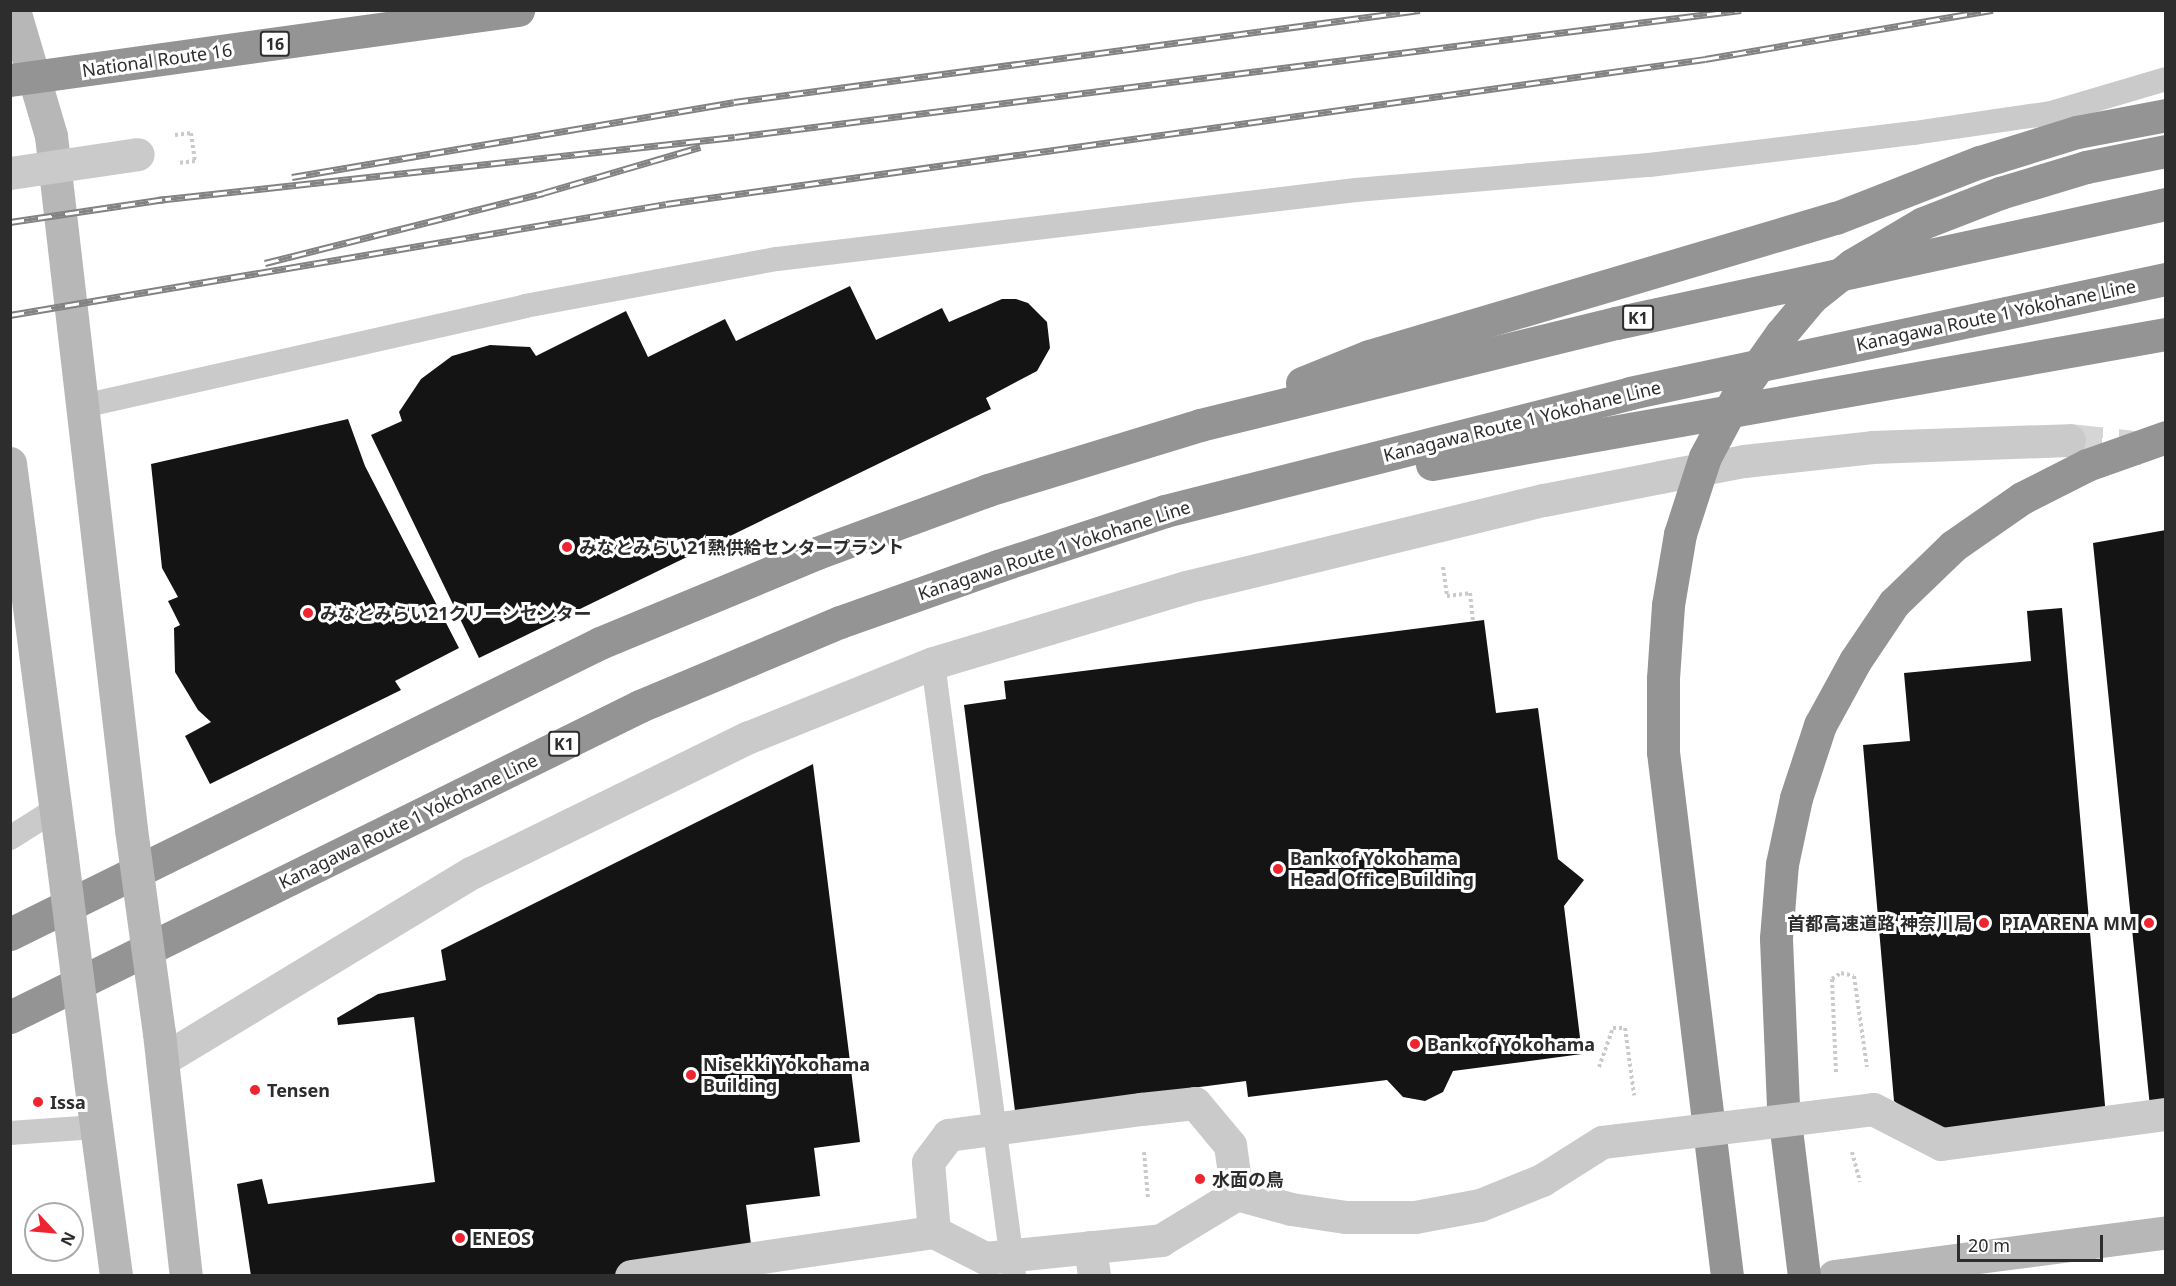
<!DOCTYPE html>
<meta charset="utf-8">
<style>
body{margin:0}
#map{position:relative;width:2176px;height:1286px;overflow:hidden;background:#fff;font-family:"Noto Sans","Noto Sans JP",sans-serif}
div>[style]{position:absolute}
.building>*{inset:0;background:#141414}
.street-tunnel>*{height:33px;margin-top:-16.5px;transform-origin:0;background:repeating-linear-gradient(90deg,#d5d5d5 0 33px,transparent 0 49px)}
.path>*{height:4px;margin-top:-2px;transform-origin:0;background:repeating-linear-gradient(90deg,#cacaca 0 3px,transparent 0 6px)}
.lane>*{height:24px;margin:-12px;padding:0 12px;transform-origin:12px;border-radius:12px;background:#cacaca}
.street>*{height:33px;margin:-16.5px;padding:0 16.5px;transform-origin:16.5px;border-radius:16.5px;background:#cacaca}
.secondary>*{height:33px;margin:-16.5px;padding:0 16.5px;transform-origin:16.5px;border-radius:16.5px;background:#b7b7b7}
.highway>*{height:33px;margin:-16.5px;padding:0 16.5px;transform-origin:16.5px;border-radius:16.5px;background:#949494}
.rail>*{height:7px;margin-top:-3.5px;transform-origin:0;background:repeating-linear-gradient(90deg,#fff 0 14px,#828282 0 28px);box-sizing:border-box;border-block:2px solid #828282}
.street-bridge>*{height:33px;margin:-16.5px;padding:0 16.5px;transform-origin:16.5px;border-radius:16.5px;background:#cacaca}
.secondary-bridge>*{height:33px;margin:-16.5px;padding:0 16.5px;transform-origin:16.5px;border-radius:16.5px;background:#b7b7b7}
.highway-bridge>*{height:33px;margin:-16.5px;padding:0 16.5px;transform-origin:16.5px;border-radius:16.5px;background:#949494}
.dots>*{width:16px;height:16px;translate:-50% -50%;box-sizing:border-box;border:3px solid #fff;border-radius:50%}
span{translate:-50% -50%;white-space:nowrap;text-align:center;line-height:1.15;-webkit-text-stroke:6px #fff;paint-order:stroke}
.shield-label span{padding:2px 4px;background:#fff;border:2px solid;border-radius:4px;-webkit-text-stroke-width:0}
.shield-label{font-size:16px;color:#2d2d2d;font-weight:700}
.street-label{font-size:18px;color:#2d2d2d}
.poi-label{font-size:18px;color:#2d2d2d;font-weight:700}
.left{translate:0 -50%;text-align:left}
.right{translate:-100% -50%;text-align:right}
.frame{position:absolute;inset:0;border:12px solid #2d2d2d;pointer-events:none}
.north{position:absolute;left:24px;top:1202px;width:60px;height:60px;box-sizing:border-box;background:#fff;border:2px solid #ababab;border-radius:50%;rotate:116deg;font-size:16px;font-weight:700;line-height:24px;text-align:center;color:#2d2d2d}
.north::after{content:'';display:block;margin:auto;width:21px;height:27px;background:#ee2430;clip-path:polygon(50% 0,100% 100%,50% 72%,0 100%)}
.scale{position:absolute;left:1957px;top:1235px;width:146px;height:27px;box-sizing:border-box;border:3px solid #2d2d2d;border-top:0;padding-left:8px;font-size:18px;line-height:21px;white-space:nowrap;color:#2d2d2d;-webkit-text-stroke:4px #fff;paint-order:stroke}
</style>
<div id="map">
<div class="building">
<div style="clip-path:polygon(850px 286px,876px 340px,942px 308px,949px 322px,1002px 299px,1016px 299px,1028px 303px,1047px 322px,1050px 348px,1037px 371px,986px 398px,991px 409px,479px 658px,371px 435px,402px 421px,399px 412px,421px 379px,452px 356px,490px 345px,530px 347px,536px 356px,626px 311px,648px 357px,725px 319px,736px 341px)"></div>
<div style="clip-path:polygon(348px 419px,365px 466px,459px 648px,395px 681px,401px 690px,210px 784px,185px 736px,211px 722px,198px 710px,175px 672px,174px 628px,180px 625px,168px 601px,178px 597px,162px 568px,151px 464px)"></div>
<div style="clip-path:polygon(2166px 530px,2166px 1105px,2150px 1107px,2093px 543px)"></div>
<div style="clip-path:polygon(2062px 608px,2106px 1117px,1935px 1133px,1894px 1101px,1863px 745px,1910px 741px,1904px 673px,2031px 661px,2027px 611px)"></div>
<div style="clip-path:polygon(1484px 620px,1496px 713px,1538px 708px,1558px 859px,1584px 880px,1564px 906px,1582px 1054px,1453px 1071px,1443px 1092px,1425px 1101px,1403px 1097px,1387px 1080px,1248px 1097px,1246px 1081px,1015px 1111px,964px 705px,1006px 699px,1004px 681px)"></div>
<div style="clip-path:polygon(813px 764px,860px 1142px,814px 1148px,820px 1196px,746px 1205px,755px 1276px,251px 1276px,237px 1184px,262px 1179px,268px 1204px,435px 1182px,414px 1017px,338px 1025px,337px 1018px,378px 994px,446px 980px,441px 950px)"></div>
</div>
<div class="street-tunnel">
<div style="left:2069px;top:440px;width:74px;rotate:6.2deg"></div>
</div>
<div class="path">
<div style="left:175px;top:135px;width:16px;rotate:-7deg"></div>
<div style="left:191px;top:133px;width:28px;rotate:82deg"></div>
<div style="left:195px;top:161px;width:17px;rotate:173deg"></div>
<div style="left:1443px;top:567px;width:29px;rotate:82deg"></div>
<div style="left:1447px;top:596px;width:23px;rotate:-7deg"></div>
<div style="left:1470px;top:593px;width:28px;rotate:84deg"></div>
<div style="left:1599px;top:1067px;width:41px;rotate:-70.3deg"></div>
<div style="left:1613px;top:1028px;width:12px"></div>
<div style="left:1625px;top:1028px;width:68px;rotate:82.3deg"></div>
<div style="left:1836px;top:1072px;width:93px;rotate:-92.5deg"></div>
<div style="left:1832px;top:979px;width:11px;rotate:-34deg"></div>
<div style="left:1841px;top:973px;width:13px;rotate:13deg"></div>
<div style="left:1854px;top:976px;width:92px;rotate:81.9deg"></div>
<div style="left:1144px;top:1152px;width:46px;rotate:85deg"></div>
<div style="left:1852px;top:1152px;width:31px;rotate:75deg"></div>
</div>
<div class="lane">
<div style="left:83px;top:406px;width:453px;rotate:-12.7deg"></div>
<div style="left:525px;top:306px;width:256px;rotate:-10.6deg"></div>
<div style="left:777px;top:259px;width:583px;rotate:-6.8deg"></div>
<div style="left:1356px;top:190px;width:294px;rotate:-4.9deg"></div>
<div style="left:1649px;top:165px;width:267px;rotate:-6.9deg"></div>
<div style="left:1914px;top:133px;width:138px;rotate:-8.3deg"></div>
<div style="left:2051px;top:113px;width:120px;rotate:-16.5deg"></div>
<div style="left:933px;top:663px;width:618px;rotate:82.47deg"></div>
<div style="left:10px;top:838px;width:54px;rotate:-32.2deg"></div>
<div style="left:10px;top:1133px;width:86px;rotate:-4deg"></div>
</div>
<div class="street">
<div style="left:162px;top:1060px;width:363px;rotate:-31.2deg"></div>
<div style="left:473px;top:872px;width:307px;rotate:-26.1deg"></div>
<div style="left:749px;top:737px;width:198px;rotate:-21.9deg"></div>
<div style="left:933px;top:663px;width:264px;rotate:-16.7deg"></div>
<div style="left:1186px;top:587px;width:368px;rotate:-13.7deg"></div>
<div style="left:1544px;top:500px;width:118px;rotate:-11.2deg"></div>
<div style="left:1660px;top:477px;width:86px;rotate:-10.8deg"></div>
<div style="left:1744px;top:461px;width:129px;rotate:-6.2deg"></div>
<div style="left:1872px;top:447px;width:197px;rotate:-2deg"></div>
<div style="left:1873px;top:1109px;width:76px;rotate:27.2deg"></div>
<div style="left:1941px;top:1144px;width:227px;rotate:-7.6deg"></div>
<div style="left:1090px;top:1247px;width:29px;rotate:82deg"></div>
</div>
<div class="secondary">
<div style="left:14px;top:10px;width:131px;rotate:73.6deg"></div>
<div style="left:51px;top:136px;width:698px;rotate:83.41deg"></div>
<div style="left:10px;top:463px;width:398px;rotate:82.5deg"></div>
<div style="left:159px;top:1033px;width:244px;rotate:83.7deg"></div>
<div style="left:89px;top:1073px;width:205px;rotate:82.4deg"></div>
<div style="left:1834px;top:1276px;width:335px;rotate:-7.5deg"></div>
</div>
<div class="highway">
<div style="left:10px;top:80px;width:513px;rotate:-7.85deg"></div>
<div style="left:1302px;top:383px;width:72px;rotate:-21.9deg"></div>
<div style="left:1369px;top:356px;width:487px;rotate:-16.5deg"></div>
<div style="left:1836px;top:218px;width:155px;rotate:-21.3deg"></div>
<div style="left:1980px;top:162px;width:102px;rotate:-17.2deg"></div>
<div style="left:2077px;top:132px;width:91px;rotate:-10.8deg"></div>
<div style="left:1432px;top:464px;width:745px;rotate:-10.04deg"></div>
<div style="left:1680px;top:534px;width:72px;rotate:99.6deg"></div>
<div style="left:1668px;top:605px;width:73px;rotate:93.9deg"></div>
<div style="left:1663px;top:678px;width:74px;rotate:90deg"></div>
<div style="left:1663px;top:752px;width:528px;rotate:83.04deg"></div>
<div style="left:10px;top:934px;width:658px;rotate:-26.25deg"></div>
<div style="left:600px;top:643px;width:235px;rotate:-22.5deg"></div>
<div style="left:817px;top:553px;width:182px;rotate:-20.2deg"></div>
<div style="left:988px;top:490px;width:222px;rotate:-17deg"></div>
<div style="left:1200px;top:425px;width:428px;rotate:-13.8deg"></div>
<div style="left:1616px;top:323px;width:563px;rotate:-12.21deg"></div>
<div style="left:10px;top:1017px;width:703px;rotate:-26.27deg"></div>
<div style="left:640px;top:706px;width:217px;rotate:-22.8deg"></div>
<div style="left:840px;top:622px;width:168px;rotate:-19.5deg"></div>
<div style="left:998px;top:566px;width:176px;rotate:-18.2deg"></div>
<div style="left:1165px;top:511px;width:480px;rotate:-14.2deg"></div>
<div style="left:1630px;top:393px;width:548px;rotate:-12.01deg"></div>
<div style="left:1804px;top:1276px;width:171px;rotate:-97deg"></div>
<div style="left:1783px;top:1106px;width:168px;rotate:-92.4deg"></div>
<div style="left:1776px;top:938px;width:74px;rotate:-85.4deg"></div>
<div style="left:1782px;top:864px;width:67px;rotate:-78deg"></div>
<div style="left:1796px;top:798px;width:77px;rotate:-71.8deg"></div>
<div style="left:1820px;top:725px;width:73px;rotate:-61.3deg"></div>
<div style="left:1855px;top:661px;width:70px;rotate:-56.1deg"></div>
<div style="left:1894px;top:603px;width:82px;rotate:-44deg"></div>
<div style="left:1953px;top:546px;width:84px;rotate:-34.8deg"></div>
<div style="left:2022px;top:498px;width:73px;rotate:-26.9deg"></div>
<div style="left:2087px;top:465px;width:84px;rotate:-19.5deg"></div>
</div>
<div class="rail">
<div style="left:292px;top:177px;width:448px;rotate:-9.6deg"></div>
<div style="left:734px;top:102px;width:692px;rotate:-7.64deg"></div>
<div style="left:157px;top:200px;width:581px;rotate:-6.22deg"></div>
<div style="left:735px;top:137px;width:1014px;rotate:-7.2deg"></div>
<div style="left:10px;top:222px;width:157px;rotate:-8.4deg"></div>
<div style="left:265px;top:263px;width:287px;rotate:-14.1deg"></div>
<div style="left:543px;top:193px;width:164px;rotate:-16.3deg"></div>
<div style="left:10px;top:315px;width:665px;rotate:-9.6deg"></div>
<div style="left:666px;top:204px;width:1049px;rotate:-7.94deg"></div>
<div style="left:1705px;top:59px;width:292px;rotate:-9.7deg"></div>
</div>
<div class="street-bridge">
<div style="left:10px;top:173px;width:129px;rotate:-8.4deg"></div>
<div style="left:934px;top:1232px;width:70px;rotate:-94.9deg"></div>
<div style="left:928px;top:1162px;width:34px;rotate:-53deg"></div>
<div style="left:948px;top:1135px;width:195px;rotate:-7.7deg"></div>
<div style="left:1141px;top:1109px;width:54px;rotate:-6.3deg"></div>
<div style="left:1195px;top:1103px;width:55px;rotate:50.2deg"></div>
<div style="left:1230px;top:1145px;width:49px;rotate:81.9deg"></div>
<div style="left:631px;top:1276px;width:306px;rotate:-8.3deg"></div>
<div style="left:934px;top:1232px;width:57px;rotate:27deg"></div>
<div style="left:985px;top:1258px;width:177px;rotate:-5.8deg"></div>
<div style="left:1161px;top:1240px;width:89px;rotate:-31.2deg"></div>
<div style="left:1237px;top:1194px;width:56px;rotate:15.5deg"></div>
<div style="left:1291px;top:1209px;width:56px;rotate:8.3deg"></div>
<div style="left:1346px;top:1217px;width:69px"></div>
<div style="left:1415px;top:1217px;width:66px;rotate:-10.5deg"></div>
<div style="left:1480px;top:1205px;width:67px;rotate:-22deg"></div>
<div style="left:1542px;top:1180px;width:71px;rotate:-32.3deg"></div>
<div style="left:1602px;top:1142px;width:273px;rotate:-6.9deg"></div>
</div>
<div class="secondary-bridge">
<div style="left:131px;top:829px;width:206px;rotate:82.2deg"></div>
<div style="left:62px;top:858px;width:217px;rotate:82.8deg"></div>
</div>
<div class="highway-bridge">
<div style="left:1680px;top:534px;width:81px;rotate:-72deg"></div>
<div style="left:1705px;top:457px;width:72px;rotate:-62deg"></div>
<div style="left:1739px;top:393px;width:72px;rotate:-54.6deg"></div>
<div style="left:1781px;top:334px;width:47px;rotate:-50.2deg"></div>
<div style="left:1811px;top:298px;width:53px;rotate:-38.8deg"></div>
<div style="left:1852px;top:265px;width:82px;rotate:-30.6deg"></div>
<div style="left:1923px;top:223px;width:83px;rotate:-21.3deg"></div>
<div style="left:2000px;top:193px;width:90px;rotate:-16.8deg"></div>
<div style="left:2086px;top:167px;width:82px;rotate:-11.3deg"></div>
</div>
<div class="dots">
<div style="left:567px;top:547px;background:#ee2430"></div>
<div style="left:308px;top:613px;background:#ee2430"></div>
<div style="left:1278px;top:869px;background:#ee2430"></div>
<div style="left:1984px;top:923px;background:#ee2430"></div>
<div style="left:2149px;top:923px;background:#ee2430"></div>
<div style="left:1415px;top:1044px;background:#ee2430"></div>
<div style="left:691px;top:1075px;background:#ee2430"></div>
<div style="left:255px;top:1090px;background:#ee2430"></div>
<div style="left:38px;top:1102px;background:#ee2430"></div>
<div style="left:1200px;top:1179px;background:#ee2430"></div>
<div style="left:460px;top:1238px;background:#ee2430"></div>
</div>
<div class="shield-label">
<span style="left:275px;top:44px">16</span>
<span style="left:1638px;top:318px">K1</span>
<span style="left:564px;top:744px">K1</span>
</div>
<div class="street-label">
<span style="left:157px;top:60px;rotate:-8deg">National Route 16</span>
<span style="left:1996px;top:315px;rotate:-12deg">Kanagawa Route 1 Yokohane Line</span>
<span style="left:1522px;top:421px;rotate:-14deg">Kanagawa Route 1 Yokohane Line</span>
<span style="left:1054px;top:550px;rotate:-18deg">Kanagawa Route 1 Yokohane Line</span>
<span style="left:408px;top:821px;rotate:-26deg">Kanagawa Route 1 Yokohane Line</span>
</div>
<div class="poi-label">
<span class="left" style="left:579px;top:547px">みなとみらい21熱供給センタープラント</span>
<span class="left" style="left:320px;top:613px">みなとみらい21クリーンセンター</span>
<span class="left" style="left:1290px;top:869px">Bank of Yokohama<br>Head Office Building</span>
<span class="right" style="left:1972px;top:923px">首都高速道路 神奈川局</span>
<span class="right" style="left:2137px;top:923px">PIA ARENA MM</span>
<span class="left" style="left:1427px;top:1044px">Bank of Yokohama</span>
<span class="left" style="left:703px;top:1075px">Nisekki Yokohama<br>Building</span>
<span class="left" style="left:267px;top:1090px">Tensen</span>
<span class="left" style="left:50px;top:1102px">Issa</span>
<span class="left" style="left:1212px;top:1179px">水面の鳥</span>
<span class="left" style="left:472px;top:1238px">ENEOS</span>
</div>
<div class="frame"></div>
<div class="north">N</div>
<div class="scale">20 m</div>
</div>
